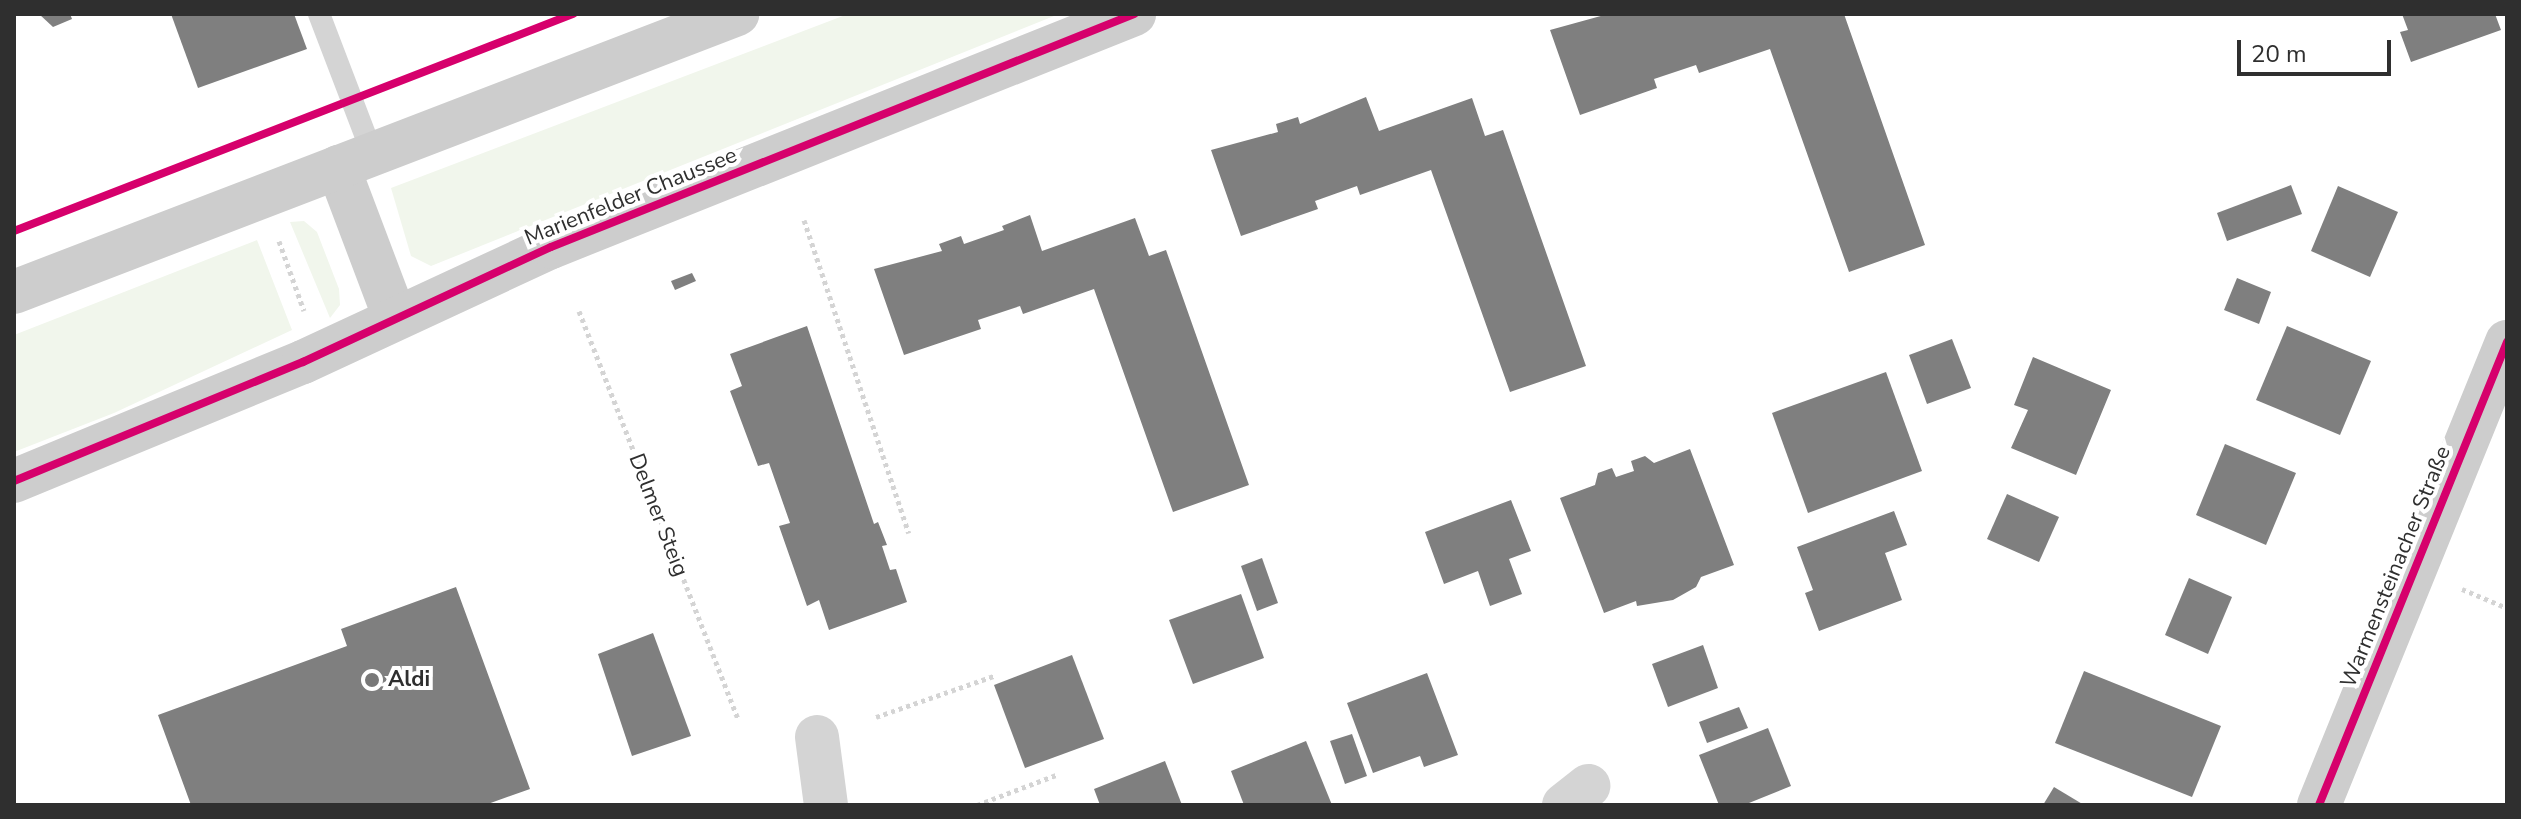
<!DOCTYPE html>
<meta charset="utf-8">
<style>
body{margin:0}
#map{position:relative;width:2521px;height:819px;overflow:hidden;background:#fff;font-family:"Nunito Sans",sans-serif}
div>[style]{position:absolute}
.green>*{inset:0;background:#f1f6ec}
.building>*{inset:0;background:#7f7f7f}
.path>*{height:5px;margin-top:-2.5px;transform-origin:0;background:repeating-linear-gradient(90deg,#d4d4d4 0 4px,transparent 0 8px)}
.lane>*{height:22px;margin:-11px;padding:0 11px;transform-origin:11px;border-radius:11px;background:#d4d4d4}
.street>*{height:44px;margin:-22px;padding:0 22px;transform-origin:22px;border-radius:22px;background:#d4d4d4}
.secondary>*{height:44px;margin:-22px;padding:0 22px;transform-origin:22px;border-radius:22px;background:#cdcdcd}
.cycleway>*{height:8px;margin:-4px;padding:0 4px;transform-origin:4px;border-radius:4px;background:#d6006c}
.dots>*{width:22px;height:22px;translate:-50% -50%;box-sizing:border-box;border:4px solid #fff;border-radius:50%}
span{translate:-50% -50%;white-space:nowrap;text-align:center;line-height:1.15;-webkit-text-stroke:8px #fff;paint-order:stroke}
.street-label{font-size:22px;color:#2f2f2f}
.poi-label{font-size:22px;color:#2f2f2f;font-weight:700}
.left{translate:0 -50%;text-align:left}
.frame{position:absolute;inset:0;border:16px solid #2f2f2f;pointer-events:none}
.scale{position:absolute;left:2237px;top:40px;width:154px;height:36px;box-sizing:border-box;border:4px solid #2f2f2f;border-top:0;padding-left:10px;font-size:24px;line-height:28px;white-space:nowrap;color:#2f2f2f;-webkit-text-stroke:6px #fff;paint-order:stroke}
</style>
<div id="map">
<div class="green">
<div style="clip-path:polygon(848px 14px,1059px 14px,431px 266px,411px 256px,391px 188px)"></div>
<div style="clip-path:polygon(304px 221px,317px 232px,339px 289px,340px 305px,330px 318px,290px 222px)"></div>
<div style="clip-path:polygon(257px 240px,292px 330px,114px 413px,14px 452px,14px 335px)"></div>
</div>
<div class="building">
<div style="clip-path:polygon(39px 14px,70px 14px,72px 19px,53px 27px)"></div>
<div style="clip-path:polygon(171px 14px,294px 14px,307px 49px,198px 88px)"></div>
<div style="clip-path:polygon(1608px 14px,1844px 14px,1925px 245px,1849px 272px,1770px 49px,1699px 73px,1696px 65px,1654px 79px,1657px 88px,1580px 115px,1550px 30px)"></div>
<div style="clip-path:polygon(2402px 14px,2495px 14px,2501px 30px,2411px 62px,2400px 32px,2408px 30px)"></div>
<div style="clip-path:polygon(1366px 97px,1379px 131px,1472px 98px,1485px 136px,1503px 130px,1586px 366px,1510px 392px,1431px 170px,1360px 195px,1357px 186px,1315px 201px,1318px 209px,1241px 236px,1211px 150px,1278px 132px,1276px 124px,1298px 117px,1300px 124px)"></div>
<div style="clip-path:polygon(2291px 185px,2302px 214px,2227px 241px,2217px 213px)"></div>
<div style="clip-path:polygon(2338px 186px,2398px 212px,2370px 277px,2311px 251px)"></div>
<div style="clip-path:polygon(1030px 215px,1042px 251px,1135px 218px,1149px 256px,1166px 250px,1249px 485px,1173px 512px,1094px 289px,1023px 314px,1020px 306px,978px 320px,981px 329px,904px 355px,874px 269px,942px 251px,939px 244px,961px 236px,964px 244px,1004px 230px,1002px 226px)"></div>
<div style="clip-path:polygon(692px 273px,696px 281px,675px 290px,671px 281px)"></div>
<div style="clip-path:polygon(2237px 278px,2271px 292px,2259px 324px,2224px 310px)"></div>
<div style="clip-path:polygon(807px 326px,874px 524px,878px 522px,887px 545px,882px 546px,890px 570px,896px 569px,907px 602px,829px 630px,819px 600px,807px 606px,779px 526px,790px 523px,769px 463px,758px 466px,730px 391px,742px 386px,730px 354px)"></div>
<div style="clip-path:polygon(2287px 326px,2371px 361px,2340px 435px,2256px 400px)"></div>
<div style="clip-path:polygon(1952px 339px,1971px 388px,1927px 404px,1909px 355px)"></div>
<div style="clip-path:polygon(2033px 357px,2111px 390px,2076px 475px,2011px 448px,2028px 410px,2014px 405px)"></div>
<div style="clip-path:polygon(1886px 372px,1922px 471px,1808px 513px,1772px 413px)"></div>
<div style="clip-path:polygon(2225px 444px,2296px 473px,2266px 545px,2196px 515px)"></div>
<div style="clip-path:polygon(1690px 449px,1734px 565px,1701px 577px,1696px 587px,1673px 600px,1637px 606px,1636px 601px,1604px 613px,1560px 498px,1595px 485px,1598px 473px,1612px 468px,1616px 477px,1634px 471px,1631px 461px,1645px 456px,1654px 463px)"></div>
<div style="clip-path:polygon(2007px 494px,2059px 517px,2039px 562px,1987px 539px)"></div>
<div style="clip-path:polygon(1511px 500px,1531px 551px,1509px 559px,1522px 594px,1490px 606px,1478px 571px,1444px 584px,1425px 532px)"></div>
<div style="clip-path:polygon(1894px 511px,1907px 545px,1885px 553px,1902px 600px,1819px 631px,1805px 593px,1813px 590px,1797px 547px)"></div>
<div style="clip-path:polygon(1262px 558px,1278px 603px,1257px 611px,1241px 566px)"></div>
<div style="clip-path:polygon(2189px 578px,2232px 597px,2208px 654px,2165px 635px)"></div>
<div style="clip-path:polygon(456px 587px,530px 789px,485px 805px,191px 805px,158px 715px,347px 646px,341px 629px)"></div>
<div style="clip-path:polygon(1241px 594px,1264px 658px,1193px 684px,1169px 620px)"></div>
<div style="clip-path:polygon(653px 633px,691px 736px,632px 756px,598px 654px)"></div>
<div style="clip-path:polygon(1703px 645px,1718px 688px,1668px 707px,1652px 664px)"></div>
<div style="clip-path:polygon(1072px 655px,1104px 739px,1025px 768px,994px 685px)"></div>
<div style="clip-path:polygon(2084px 671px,2221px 726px,2192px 797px,2055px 743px)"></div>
<div style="clip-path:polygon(1427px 673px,1458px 755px,1424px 767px,1420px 756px,1373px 773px,1347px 703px)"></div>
<div style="clip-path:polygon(1739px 707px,1748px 728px,1707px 743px,1699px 722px)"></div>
<div style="clip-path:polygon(1768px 728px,1791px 786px,1744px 805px,1719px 805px,1699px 755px)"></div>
<div style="clip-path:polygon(1352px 734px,1367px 776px,1345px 784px,1330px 741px)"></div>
<div style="clip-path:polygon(1306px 741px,1332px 805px,1244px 805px,1231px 771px)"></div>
<div style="clip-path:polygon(1165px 761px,1182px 805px,1100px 805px,1094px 789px)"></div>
<div style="clip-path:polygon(2054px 787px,2084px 805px,2043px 805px)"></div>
</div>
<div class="path">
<div style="left:804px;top:220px;width:330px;rotate:71.5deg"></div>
<div style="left:279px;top:241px;width:74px;rotate:70.3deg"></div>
<div style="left:579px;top:311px;width:437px;rotate:68.7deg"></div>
<div style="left:2462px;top:589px;width:49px;rotate:22.9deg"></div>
<div style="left:876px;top:717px;width:125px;rotate:-19.2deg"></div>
<div style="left:977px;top:805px;width:85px;rotate:-20.8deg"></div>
</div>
<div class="lane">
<div style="left:319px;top:14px;width:149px;rotate:69.1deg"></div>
</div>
<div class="street">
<div style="left:817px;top:737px;width:69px;rotate:82.5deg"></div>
<div style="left:1564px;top:805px;width:31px;rotate:-38deg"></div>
</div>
<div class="secondary">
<div style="left:338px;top:167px;width:161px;rotate:69.3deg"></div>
<div style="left:14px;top:292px;width:775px;rotate:-21.03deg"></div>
<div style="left:14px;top:481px;width:313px;rotate:-22.4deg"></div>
<div style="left:303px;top:362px;width:273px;rotate:-24.9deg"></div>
<div style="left:551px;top:247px;width:628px;rotate:-21.78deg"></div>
<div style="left:2319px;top:805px;width:500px;rotate:-67.9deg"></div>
</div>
<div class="cycleway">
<div style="left:14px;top:231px;width:600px;rotate:-21.22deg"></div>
<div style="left:14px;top:481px;width:313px;rotate:-22.4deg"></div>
<div style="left:303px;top:362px;width:273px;rotate:-24.9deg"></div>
<div style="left:551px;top:247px;width:628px;rotate:-21.78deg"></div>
<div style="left:2319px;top:805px;width:500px;rotate:-67.9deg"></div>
</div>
<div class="dots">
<div style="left:372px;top:680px;background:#787878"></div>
</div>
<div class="street-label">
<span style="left:631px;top:197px;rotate:-22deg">Marienfelder Chaussee</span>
<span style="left:658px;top:515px;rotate:69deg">Delmer Steig</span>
<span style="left:2396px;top:567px;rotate:-68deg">Warmensteinacher Straße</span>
</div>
<div class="poi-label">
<span class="left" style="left:388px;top:680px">Aldi</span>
</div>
<div class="frame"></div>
<div class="scale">20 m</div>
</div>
